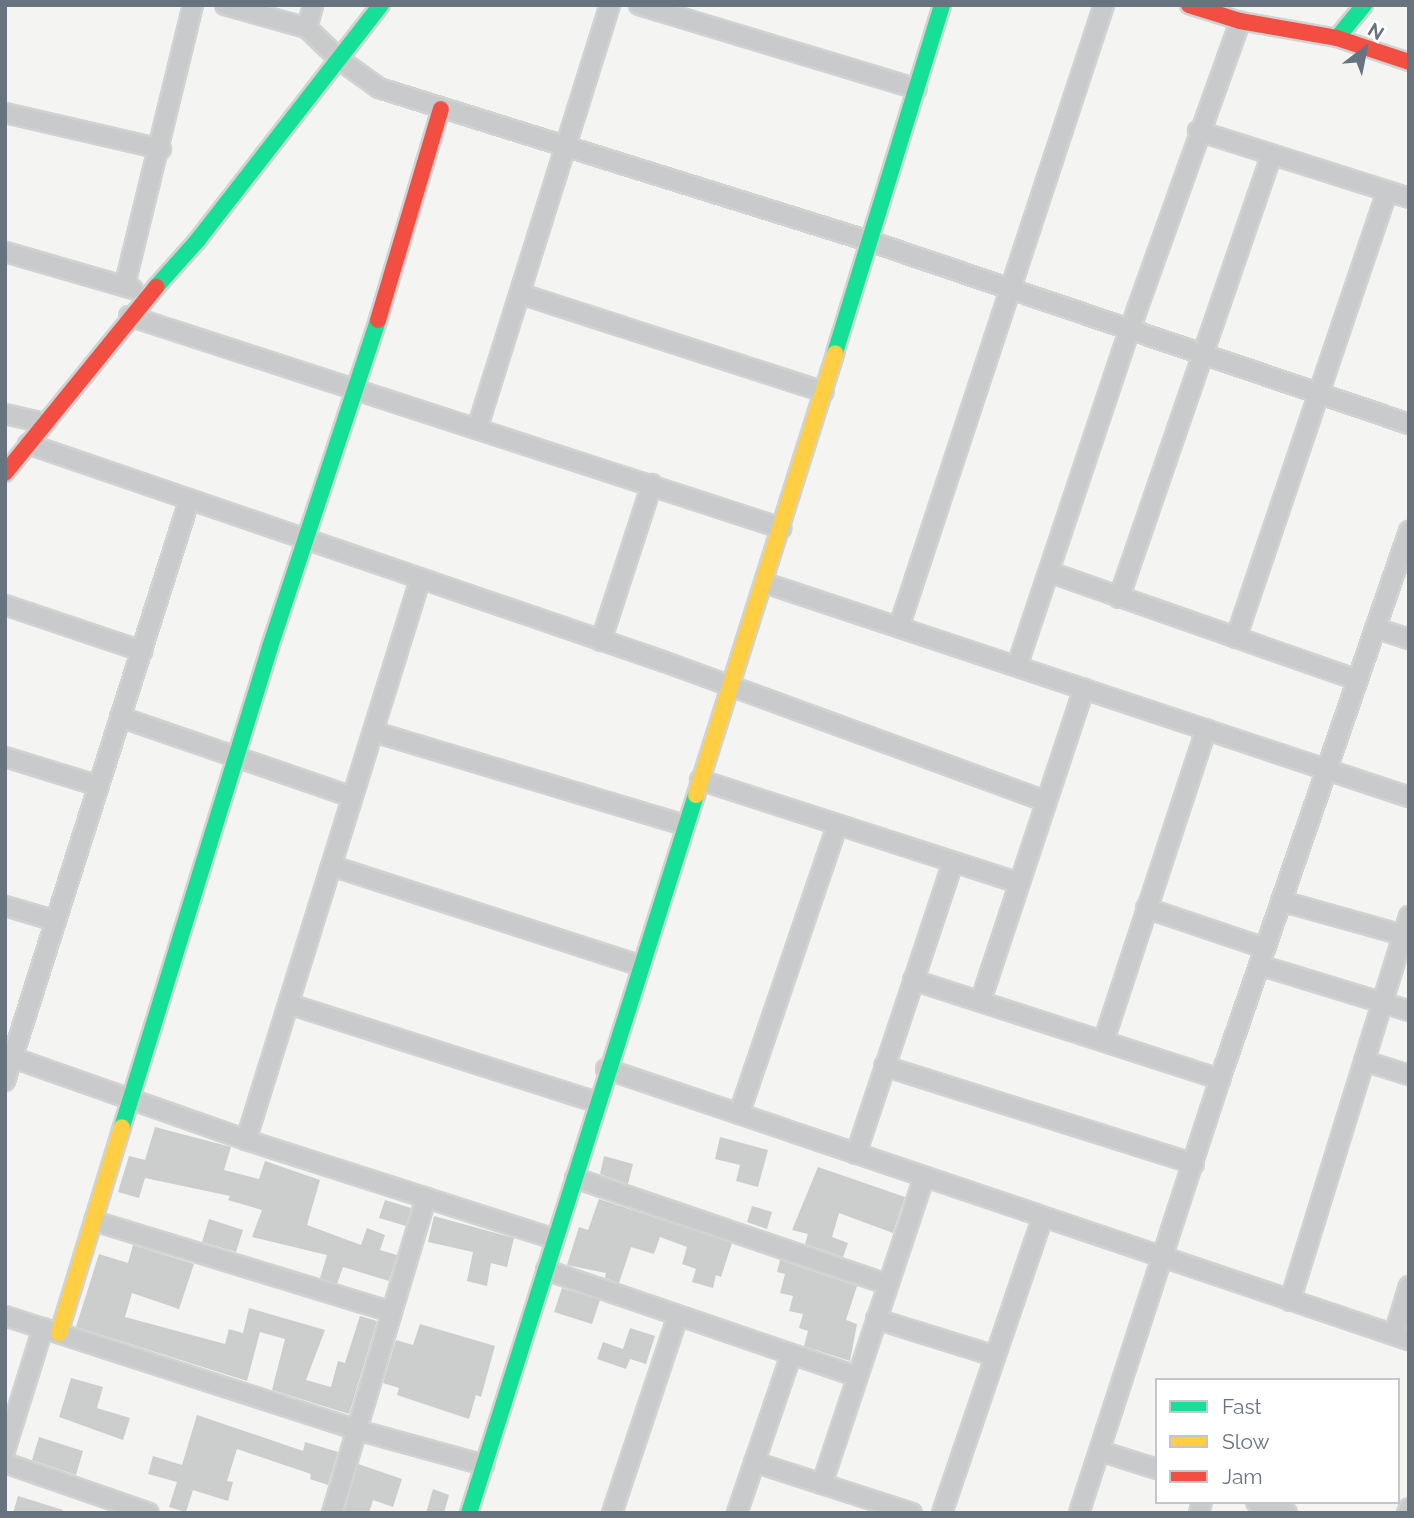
<!DOCTYPE html>
<style>
body{margin:0}
#map{position:relative;width:1414px;height:1518px;overflow:hidden;background:#f4f4f3;font-family:Raleway,sans-serif}
div>[style]{position:absolute}
.building>*{inset:0;background:#cccdcd}
.roads{filter:drop-shadow(2px 0 #d1d2d2) drop-shadow(-2px 0 #d1d2d2) drop-shadow(0 2px #d1d2d2) drop-shadow(0 -2px #d1d2d2)}
.street>*{height:18px;margin:-9px;padding:0 9px;transform-origin:9px;border-radius:9px;background:#c9cacb}
.fast>*{height:16px;margin:-8px;padding:0 8px;transform-origin:8px;border-radius:8px;background:#16e098}
.slow>*{height:16px;margin:-8px;padding:0 8px;transform-origin:8px;border-radius:8px;background:#ffcf43}
.jam>*{height:16px;margin:-8px;padding:0 8px;transform-origin:8px;border-radius:8px;background:#f24e42}
span{translate:-50% -50%;white-space:nowrap;text-align:center;line-height:1.15;-webkit-text-stroke:7px #fff;paint-order:stroke}
.frame{position:absolute;inset:0;border:7px solid #687380;pointer-events:none}
.legend{position:absolute;left:1155px;top:1378px;width:245px;height:126px;box-sizing:border-box;background:#fff;border:2px solid #c3c7cc;margin:0;padding:9px 12px;list-style:none;font-size:21px;color:#687380}
.legend li{display:flex;align-items:center;gap:14px;height:35px}
.legend b{width:35px;border:2px solid #c3c7cc}
.north{position:absolute;left:1330px;top:14px;width:70px;height:70px;-webkit-text-stroke:5px #fff;paint-order:stroke;rotate:32deg;font-size:19px;font-weight:700;line-height:28px;text-align:center;color:#687380}
.north::after{content:'';display:block;margin:auto;width:24px;height:32px;background:#687380;clip-path:polygon(50% 0,100% 100%,50% 72%,0 100%)}
</style>
<div id="map">
<div class="building">
<div style="clip-path:polygon(155px 1127px,231px 1147px,224px 1170px,259px 1179px,265px 1161px,320px 1180px,307px 1225px,361px 1245px,367px 1228px,385px 1235px,380px 1250px,397px 1255px,389px 1281px,343px 1267px,337px 1284px,320px 1278px,327px 1255px,252px 1237px,262px 1210px,228px 1200px,230px 1196px,145px 1178px,139px 1198px,118px 1192px,129px 1156px,145px 1160px)"></div>
<div style="clip-path:polygon(720px 1137px,768px 1150px,758px 1187px,736px 1181px,740px 1165px,715px 1159px)"></div>
<div style="clip-path:polygon(604px 1156px,633px 1164px,628px 1184px,600px 1174px)"></div>
<div style="clip-path:polygon(818px 1167px,905px 1197px,893px 1233px,839px 1213px,832px 1237px,848px 1243px,843px 1257px,805px 1244px,808px 1234px,792px 1230px)"></div>
<div style="clip-path:polygon(599px 1199px,732px 1243px,721px 1277px,716px 1275px,713px 1288px,692px 1282px,696px 1269px,682px 1264px,687px 1247px,660px 1237px,654px 1254px,631px 1247px,619px 1283px,605px 1278px,606px 1273px,567px 1265px,579px 1227px,588px 1230px)"></div>
<div style="clip-path:polygon(385px 1200px,411px 1208px,406px 1226px,379px 1218px)"></div>
<div style="clip-path:polygon(752px 1206px,772px 1212px,767px 1229px,747px 1222px)"></div>
<div style="clip-path:polygon(434px 1216px,514px 1238px,507px 1267px,491px 1263px,487px 1286px,467px 1281px,473px 1252px,428px 1242px)"></div>
<div style="clip-path:polygon(209px 1219px,243px 1230px,236px 1252px,202px 1242px)"></div>
<div style="clip-path:polygon(133px 1245px,194px 1264px,179px 1309px,132px 1293px,125px 1317px,225px 1344px,229px 1329px,243px 1333px,249px 1308px,325px 1330px,306px 1380px,331px 1387px,338px 1361px,345px 1363px,360px 1316px,377px 1321px,349px 1414px,272px 1390px,285px 1339px,260px 1332px,247px 1381px,76px 1327px,99px 1254px,128px 1263px)"></div>
<div style="clip-path:polygon(780px 1260px,857px 1286px,846px 1320px,857px 1324px,850px 1361px,804px 1346px,808px 1331px,799px 1328px,803px 1314px,789px 1311px,793px 1296px,780px 1293px,785px 1274px,777px 1272px)"></div>
<div style="clip-path:polygon(562px 1288px,600px 1300px,592px 1324px,554px 1312px)"></div>
<div style="clip-path:polygon(420px 1324px,495px 1346px,481px 1397px,476px 1395px,469px 1419px,397px 1395px,399px 1388px,383px 1383px,396px 1340px,413px 1345px)"></div>
<div style="clip-path:polygon(630px 1328px,655px 1336px,646px 1364px,630px 1359px,626px 1369px,597px 1359px,603px 1342px,623px 1349px)"></div>
<div style="clip-path:polygon(71px 1378px,103px 1387px,97px 1408px,130px 1418px,123px 1440px,59px 1417px)"></div>
<div style="clip-path:polygon(197px 1415px,303px 1451px,305px 1442px,338px 1452px,328px 1485px,310px 1479px,311px 1474px,237px 1449px,227px 1481px,233px 1482px,228px 1501px,193px 1490px,186px 1512px,169px 1507px,177px 1482px,148px 1474px,153px 1456px,182px 1465px)"></div>
<div style="clip-path:polygon(39px 1437px,83px 1451px,76px 1475px,32px 1460px)"></div>
<div style="clip-path:polygon(358px 1464px,402px 1479px,393px 1507px,373px 1500px,369px 1513px,344px 1513px)"></div>
<div style="clip-path:polygon(433px 1489px,449px 1495px,444px 1513px,426px 1513px)"></div>
<div style="clip-path:polygon(18px 1496px,63px 1510px,63px 1513px,13px 1513px)"></div>
</div>
<div class="roads">
<div class="street">
<div style="left:225px;top:5px;width:85px;rotate:15.7deg"></div>
<div style="left:307px;top:28px;width:46px;rotate:44.1deg"></div>
<div style="left:340px;top:60px;width:48px;rotate:35.7deg"></div>
<div style="left:379px;top:88px;width:516px;rotate:17.35deg"></div>
<div style="left:872px;top:242px;width:567px;rotate:18.72deg"></div>
<div style="left:639px;top:5px;width:290px;rotate:16.8deg"></div>
<div style="left:307px;top:28px;width:24px;rotate:-75deg"></div>
<div style="left:5px;top:113px;width:160px;rotate:13deg"></div>
<div style="left:1198px;top:131px;width:221px;rotate:17.6deg"></div>
<div style="left:5px;top:252px;width:133px;rotate:16.1deg"></div>
<div style="left:125px;top:284px;width:287px;rotate:-76.3deg"></div>
<div style="left:521px;top:294px;width:318px;rotate:17.9deg"></div>
<div style="left:129px;top:316px;width:686px;rotate:18.01deg"></div>
<div style="left:5px;top:414px;width:39px;rotate:13deg"></div>
<div style="left:477px;top:429px;width:444px;rotate:-72.6deg"></div>
<div style="left:28px;top:444px;width:673px;rotate:18.89deg"></div>
<div style="left:665px;top:662px;width:405px;rotate:20.1deg"></div>
<div style="left:1049px;top:572px;width:327px;rotate:19.3deg"></div>
<div style="left:765px;top:583px;width:679px;rotate:18.38deg"></div>
<div style="left:1119px;top:598px;width:467px;rotate:-71deg"></div>
<div style="left:5px;top:605px;width:145px;rotate:18.6deg"></div>
<div style="left:899px;top:627px;width:655px;rotate:-71.76deg"></div>
<div style="left:1375px;top:628px;width:36px;rotate:18deg"></div>
<div style="left:1236px;top:638px;width:471px;rotate:-71.3deg"></div>
<div style="left:601px;top:641px;width:165px;rotate:-72deg"></div>
<div style="left:1017px;top:666px;width:355px;rotate:-71.5deg"></div>
<div style="left:1130px;top:329px;width:327px;rotate:-70.3deg"></div>
<div style="left:120px;top:717px;width:245px;rotate:19deg"></div>
<div style="left:374px;top:732px;width:324px;rotate:16.7deg"></div>
<div style="left:5px;top:757px;width:98px;rotate:17.1deg"></div>
<div style="left:700px;top:780px;width:334px;rotate:17.9deg"></div>
<div style="left:332px;top:866px;width:323px;rotate:17.9deg"></div>
<div style="left:1281px;top:901px;width:127px;rotate:15.6deg"></div>
<div style="left:5px;top:906px;width:53px;rotate:16.4deg"></div>
<div style="left:1146px;top:908px;width:126px;rotate:18.6deg"></div>
<div style="left:1259px;top:965px;width:157px;rotate:17deg"></div>
<div style="left:913px;top:980px;width:323px;rotate:17.9deg"></div>
<div style="left:981px;top:1000px;width:328px;rotate:-71.7deg"></div>
<div style="left:289px;top:1004px;width:322px;rotate:17.7deg"></div>
<div style="left:1104px;top:1040px;width:327px;rotate:-71.8deg"></div>
<div style="left:5px;top:1055px;width:256px;rotate:19.4deg"></div>
<div style="left:246px;top:1140px;width:324px;rotate:17.8deg"></div>
<div style="left:1364px;top:1061px;width:47px;rotate:17.3deg"></div>
<div style="left:884px;top:1066px;width:325px;rotate:17.5deg"></div>
<div style="left:606px;top:1069px;width:847px;rotate:18.65deg"></div>
<div style="left:5px;top:1081px;width:608px;rotate:-72.4deg"></div>
<div style="left:739px;top:1114px;width:304px;rotate:-71.2deg"></div>
<div style="left:246px;top:1140px;width:586px;rotate:-72.74deg"></div>
<div style="left:856px;top:1154px;width:307px;rotate:-71.6deg"></div>
<div style="left:575px;top:1178px;width:330px;rotate:18.8deg"></div>
<div style="left:94px;top:1221px;width:311px;rotate:17deg"></div>
<div style="left:546px;top:1270px;width:328px;rotate:18.9deg"></div>
<div style="left:1290px;top:1301px;width:403px;rotate:-72.8deg"></div>
<div style="left:5px;top:1316px;width:370px;rotate:17.9deg"></div>
<div style="left:357px;top:1430px;width:132px;rotate:15.4deg"></div>
<div style="left:876px;top:1319px;width:125px;rotate:17.3deg"></div>
<div style="left:1394px;top:1335px;width:51px;rotate:-73deg"></div>
<div style="left:5px;top:1450px;width:128px;rotate:-72.7deg"></div>
<div style="left:1100px;top:1451px;width:60px;rotate:17.5deg"></div>
<div style="left:754px;top:1462px;width:166px;rotate:17.9deg"></div>
<div style="left:5px;top:1463px;width:152px;rotate:19.1deg"></div>
<div style="left:822px;top:1484px;width:324px;rotate:-71.6deg"></div>
<div style="left:1256px;top:1502px;width:33px;rotate:20deg"></div>
<div style="left:332px;top:1513px;width:329px;rotate:-73.4deg"></div>
<div style="left:612px;top:1513px;width:208px;rotate:-71.5deg"></div>
<div style="left:737px;top:1513px;width:167px;rotate:-71.1deg"></div>
<div style="left:942px;top:1513px;width:313px;rotate:-71.2deg"></div>
<div style="left:1079px;top:1513px;width:456px;rotate:-72deg"></div>
<div style="left:1220px;top:1079px;width:580px;rotate:-70.97deg"></div>
<div style="left:1199px;top:1513px;width:11px;rotate:-75deg"></div>
<div style="left:1407px;top:1513px;width:5px;rotate:-68deg"></div>
</div>
<div class="fast">
<div style="left:1337px;top:38px;width:43px;rotate:-50.7deg"></div>
<div style="left:156px;top:287px;width:62px;rotate:-48.3deg"></div>
<div style="left:197px;top:241px;width:299px;rotate:-52.1deg"></div>
<div style="left:835px;top:353px;width:364px;rotate:-72.9deg"></div>
<div style="left:122px;top:1127px;width:502px;rotate:-72.86deg"></div>
<div style="left:270px;top:647px;width:344px;rotate:-71.7deg"></div>
<div style="left:469px;top:1513px;width:753px;rotate:-72.46deg"></div>
</div>
<div class="slow">
<div style="left:696px;top:795px;width:463px;rotate:-72.5deg"></div>
<div style="left:59px;top:1333px;width:215px;rotate:-73deg"></div>
</div>
<div class="jam">
<div style="left:1189px;top:5px;width:53px;rotate:17.4deg"></div>
<div style="left:1240px;top:21px;width:98px;rotate:9.9deg"></div>
<div style="left:1337px;top:38px;width:76px;rotate:18.4deg"></div>
<div style="left:378px;top:320px;width:220px;rotate:-73.4deg"></div>
<div style="left:5px;top:473px;width:240px;rotate:-50.9deg"></div>
</div>
</div>
<div class="frame"></div>
<ul class="legend">
<li><b style="height:9px;background:#16e098"></b>Fast</li>
<li><b style="height:9px;background:#ffcf43"></b>Slow</li>
<li><b style="height:9px;background:#f24e42"></b>Jam</li>
</ul>
<div class="north">N</div>
</div>
